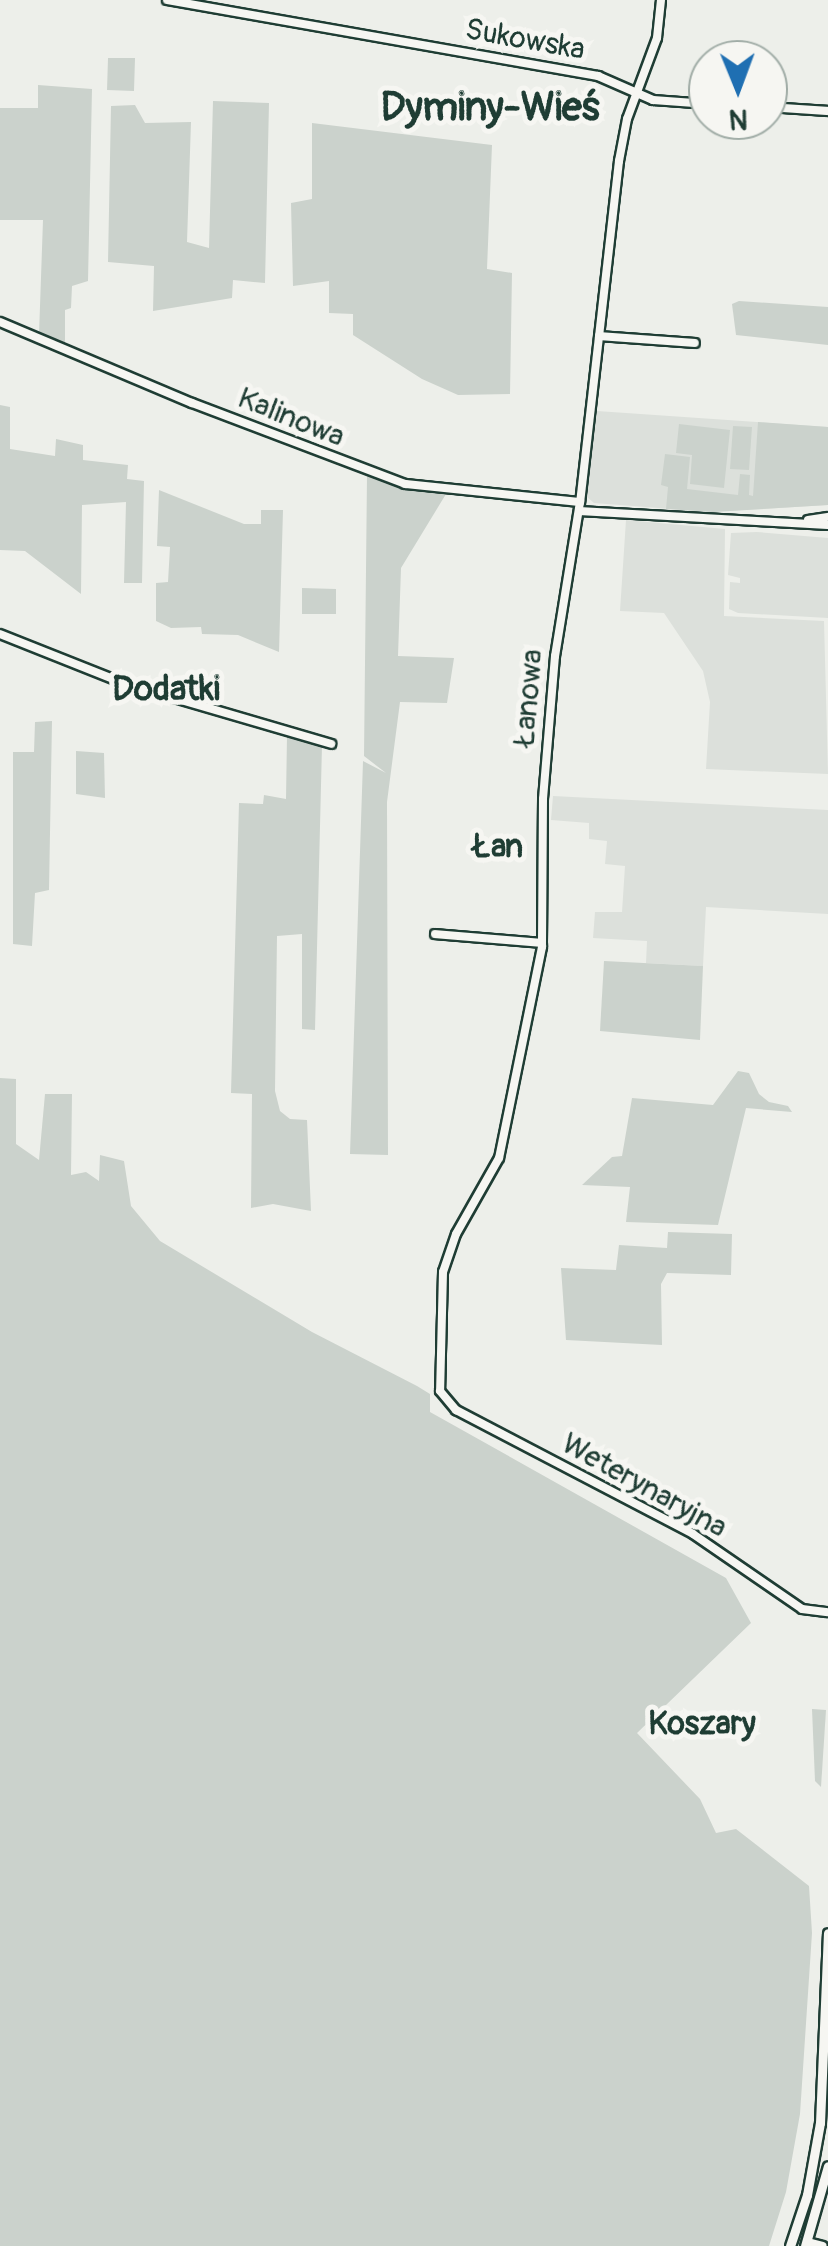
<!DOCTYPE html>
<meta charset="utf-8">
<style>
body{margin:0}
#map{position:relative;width:828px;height:2246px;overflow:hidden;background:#edefea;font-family:Pangolin,sans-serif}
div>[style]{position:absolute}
.built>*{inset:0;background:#dce0db}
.green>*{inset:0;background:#cbd2cc}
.roads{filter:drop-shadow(2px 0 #1f3d34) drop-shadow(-2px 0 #1f3d34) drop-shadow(0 2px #1f3d34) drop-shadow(0 -2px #1f3d34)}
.minor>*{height:8px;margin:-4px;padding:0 4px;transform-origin:4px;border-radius:4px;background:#f6f6f2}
.major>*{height:9px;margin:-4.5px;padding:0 4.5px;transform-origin:4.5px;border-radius:4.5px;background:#f6f6f2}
span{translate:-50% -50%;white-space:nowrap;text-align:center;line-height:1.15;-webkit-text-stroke:10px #f6f6f2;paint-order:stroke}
.street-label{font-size:30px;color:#1f3d34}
.neighbourhood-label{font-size:32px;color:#1f3d34;font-weight:700}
.quarter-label{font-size:35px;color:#1f3d34;font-weight:700}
.district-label{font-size:40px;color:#1f3d34;font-weight:700}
.north{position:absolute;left:688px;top:40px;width:100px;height:100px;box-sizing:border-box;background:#f6f6f2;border:2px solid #a0aca6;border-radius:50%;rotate:179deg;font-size:28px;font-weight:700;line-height:40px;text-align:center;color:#1f3d34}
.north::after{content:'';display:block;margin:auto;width:35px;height:45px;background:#1f6fb2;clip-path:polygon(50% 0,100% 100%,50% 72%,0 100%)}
</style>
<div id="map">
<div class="built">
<div style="clip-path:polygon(597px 411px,828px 427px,828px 505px,710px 512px,594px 503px,587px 497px)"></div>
<div style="clip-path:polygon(626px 520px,725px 529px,724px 616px,824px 621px,828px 774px,706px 769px,710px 702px,703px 671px,664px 613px,620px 611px)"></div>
<div style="clip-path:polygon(757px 532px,828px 538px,828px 618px,738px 613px,729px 609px,730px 582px,740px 583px,740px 578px,728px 575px,731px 533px)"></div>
<div style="clip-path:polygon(553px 796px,828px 810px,828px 914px,706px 907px,703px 966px,646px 963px,647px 941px,593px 938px,595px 912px,622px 912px,625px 866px,605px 864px,607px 841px,589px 839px,589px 823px,551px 820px)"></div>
</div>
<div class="green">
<div style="clip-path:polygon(108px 58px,135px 58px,134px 91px,107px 90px)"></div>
<div style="clip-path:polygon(38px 85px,92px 89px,88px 281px,72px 286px,71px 308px,65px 310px,65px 346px,39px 335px,43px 220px,0 220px,0 108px,38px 108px)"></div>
<div style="clip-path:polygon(213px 101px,269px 103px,265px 283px,233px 280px,232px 298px,153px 311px,154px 266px,108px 262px,111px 106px,135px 105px,145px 123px,191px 122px,187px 242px,209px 248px)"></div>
<div style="clip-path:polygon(312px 123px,492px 145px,487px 269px,512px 273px,510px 394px,458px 395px,422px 379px,353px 335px,353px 314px,329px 313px,329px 281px,293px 286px,291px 203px,312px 199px)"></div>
<div style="clip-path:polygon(739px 301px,828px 307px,828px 345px,736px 335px,732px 304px)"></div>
<div style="clip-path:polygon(0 405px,10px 407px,10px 449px,55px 456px,56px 439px,83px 445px,83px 460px,128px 465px,127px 479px,144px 481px,142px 583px,124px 583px,126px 502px,82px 505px,81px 594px,25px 551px,0 550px)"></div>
<div style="clip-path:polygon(758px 422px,828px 427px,828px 505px,713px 512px,666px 509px,668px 487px,661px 485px,665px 454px,690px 457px,687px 489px,738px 495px,740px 474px,750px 475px,749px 495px,753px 496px)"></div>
<div style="clip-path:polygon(679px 424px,730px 430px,724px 488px,690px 484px,692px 455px,676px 453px)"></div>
<div style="clip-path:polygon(733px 426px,752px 427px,749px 470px,730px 469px)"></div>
<div style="clip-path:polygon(367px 476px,446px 494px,401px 568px,398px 656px,454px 658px,447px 703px,400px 702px,387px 802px,388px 1155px,350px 1154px,363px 761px,386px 773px,364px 756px)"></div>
<div style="clip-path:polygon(159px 490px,244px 524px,261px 524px,261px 510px,283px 510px,279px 652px,238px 635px,202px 634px,201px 627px,171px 628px,156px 621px,156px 583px,168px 582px,170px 547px,157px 546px)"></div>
<div style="clip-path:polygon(302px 588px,336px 589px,336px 614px,302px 614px)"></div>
<div style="clip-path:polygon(52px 721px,49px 890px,35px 893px,32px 946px,13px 944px,13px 752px,34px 752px,35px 722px)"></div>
<div style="clip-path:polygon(287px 736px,322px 745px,315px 1030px,302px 1029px,302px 934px,277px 936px,275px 1091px,280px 1111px,290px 1119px,307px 1120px,311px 1211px,273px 1204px,251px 1208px,252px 1094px,231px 1093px,239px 803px,263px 804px,264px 795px,286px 799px)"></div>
<div style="clip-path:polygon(76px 751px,104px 753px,105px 798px,76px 794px)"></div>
<div style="clip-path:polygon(604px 961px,703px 966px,700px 1040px,600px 1031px)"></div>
<div style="clip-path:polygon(738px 1071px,749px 1073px,759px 1094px,769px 1102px,788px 1106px,792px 1112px,746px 1108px,718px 1225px,626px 1222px,630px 1187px,582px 1185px,612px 1157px,622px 1156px,632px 1098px,713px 1105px)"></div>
<div style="clip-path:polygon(0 1078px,16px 1079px,16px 1144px,39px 1160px,45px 1094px,72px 1094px,71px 1175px,86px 1172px,99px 1181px,100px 1155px,124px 1161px,131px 1206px,160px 1241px,312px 1332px,417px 1386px,430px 1394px,430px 1412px,726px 1578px,751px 1623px,637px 1733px,700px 1799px,716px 1833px,736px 1829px,809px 1886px,812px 1933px,800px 2114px,786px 2192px,769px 2246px,0 2246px)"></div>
<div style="clip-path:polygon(668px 1232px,732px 1234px,731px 1275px,667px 1273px,661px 1284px,662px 1345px,566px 1340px,561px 1268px,616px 1270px,619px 1245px,667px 1248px)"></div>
<div style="clip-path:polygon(812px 1709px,826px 1710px,821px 1787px,815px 1781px)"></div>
</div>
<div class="roads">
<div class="minor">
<div style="left:167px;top:0;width:438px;rotate:10deg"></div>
<div style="left:598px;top:76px;width:60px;rotate:23.6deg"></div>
<div style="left:653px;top:100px;width:55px;rotate:4.2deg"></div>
<div style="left:661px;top:0;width:38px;rotate:96deg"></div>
<div style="left:657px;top:38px;width:86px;rotate:110.3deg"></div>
<div style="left:627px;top:119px;width:43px;rotate:100.8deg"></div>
<div style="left:619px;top:161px;width:343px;rotate:96.5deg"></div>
<div style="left:580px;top:502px;width:156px;rotate:99.2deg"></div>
<div style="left:555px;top:656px;width:144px;rotate:94.8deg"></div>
<div style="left:543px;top:799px;width:148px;rotate:90.4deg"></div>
<div style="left:542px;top:947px;width:215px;rotate:101.5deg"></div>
<div style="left:499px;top:1158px;width:87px;rotate:119.5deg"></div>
<div style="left:456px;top:1234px;width:40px;rotate:108.9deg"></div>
<div style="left:443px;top:1272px;width:119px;rotate:91.4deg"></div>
<div style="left:440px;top:1391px;width:25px;rotate:50deg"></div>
<div style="left:456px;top:1410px;width:267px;rotate:27.6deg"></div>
<div style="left:693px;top:1534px;width:132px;rotate:34.5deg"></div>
<div style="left:802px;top:1609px;width:26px;rotate:7deg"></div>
<div style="left:768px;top:107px;width:60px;rotate:3.8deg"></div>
<div style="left:0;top:322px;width:208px;rotate:22.9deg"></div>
<div style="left:192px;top:403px;width:228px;rotate:20.8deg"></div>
<div style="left:405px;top:484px;width:176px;rotate:5.9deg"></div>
<div style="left:599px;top:336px;width:96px;rotate:4.2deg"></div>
<div style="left:579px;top:511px;width:249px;rotate:3.2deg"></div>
<div style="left:808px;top:520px;width:20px;rotate:-9deg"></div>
<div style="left:0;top:634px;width:132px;rotate:21.7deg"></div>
<div style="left:123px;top:683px;width:217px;rotate:16.3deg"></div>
<div style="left:435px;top:934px;width:107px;rotate:4.8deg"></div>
<div style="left:807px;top:2242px;width:16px;rotate:14deg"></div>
</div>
<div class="major">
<div style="left:790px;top:2246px;width:54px;rotate:-71.6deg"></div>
<div style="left:807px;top:2195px;width:73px;rotate:-79.8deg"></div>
<div style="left:820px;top:2123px;width:190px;rotate:-87.6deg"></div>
<div style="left:805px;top:2246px;width:83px;rotate:-74deg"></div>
</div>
</div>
<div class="street-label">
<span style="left:525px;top:40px;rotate:10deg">Sukowska</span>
<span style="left:291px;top:418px;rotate:22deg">Kalinowa</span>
<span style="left:529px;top:698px;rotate:-85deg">Łanowa</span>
<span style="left:644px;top:1486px;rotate:29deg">Weterynaryjna</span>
</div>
<div class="neighbourhood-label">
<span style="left:498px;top:847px">Łan</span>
<span style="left:702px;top:1724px">Koszary</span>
</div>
<div class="quarter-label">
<span style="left:166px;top:689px">Dodatki</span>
</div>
<div class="district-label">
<span style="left:490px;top:108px">Dyminy-Wieś</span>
</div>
<div class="north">N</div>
</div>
